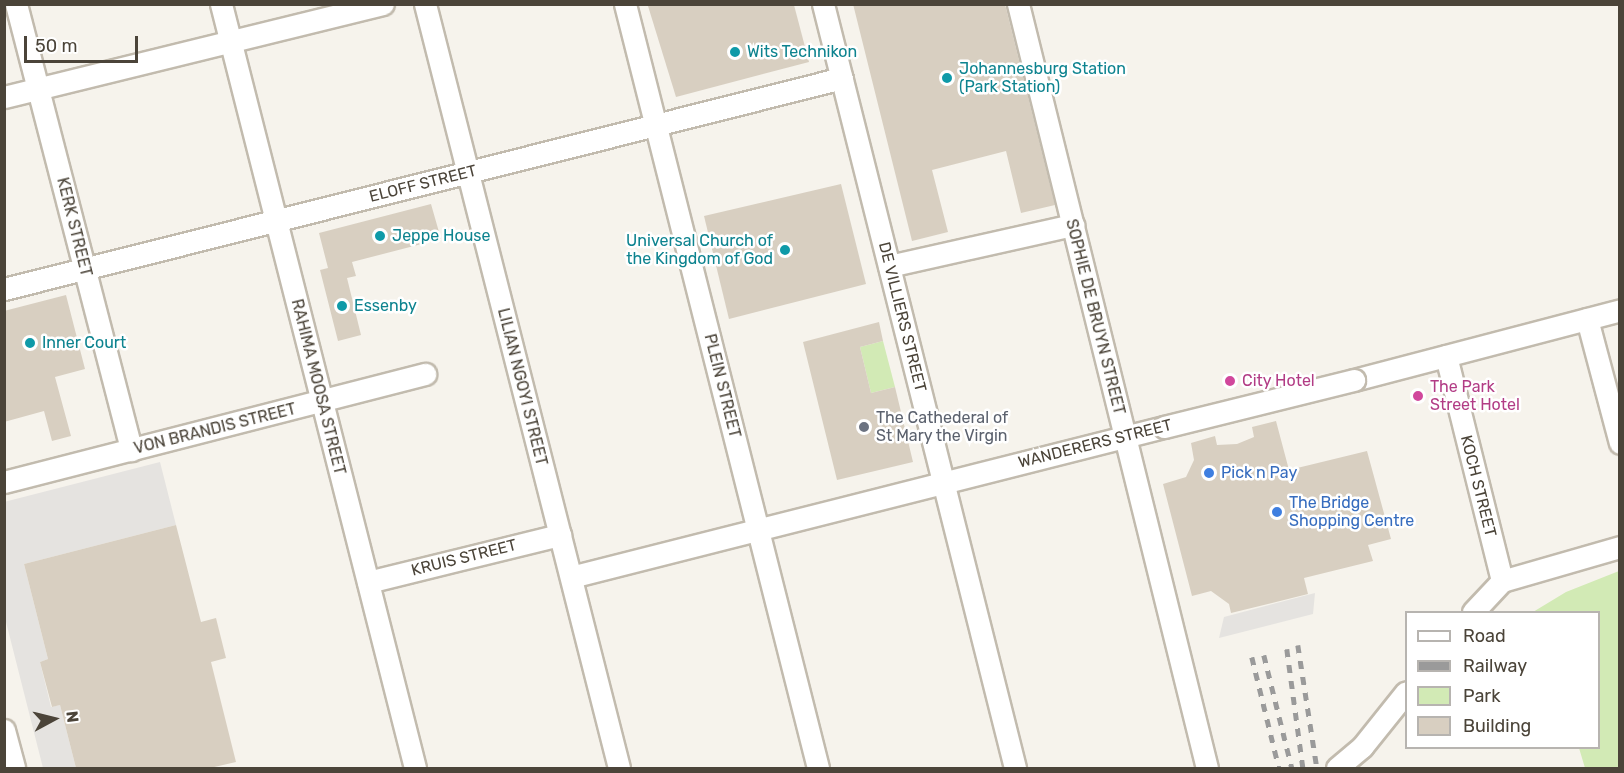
<!DOCTYPE html>
<style>
body{margin:0}
#map{position:relative;width:1624px;height:773px;overflow:hidden;background:#f6f3ec;font-family:Rubik,sans-serif}
div>[style]{position:absolute}
.green>*{inset:0;background:#d2eab5}
.parking>*{inset:0;background:#e5e3e0}
.building>*{inset:0;background:#d8cfc1}
.roads{filter:drop-shadow(2px 0 #c2bbae) drop-shadow(-2px 0 #c2bbae) drop-shadow(0 2px #c2bbae) drop-shadow(0 -2px #c2bbae)}
.minor>*{height:21px;margin:-10.5px;padding:0 10.5px;transform-origin:10.5px;border-radius:10.5px;background:#fff}
.rail>*{height:4.5px;margin-top:-2.25px;transform-origin:0;background:repeating-linear-gradient(90deg,#9a9a9a 0 8px,transparent 0 16px)}
.bridges{filter:drop-shadow(2px 0 #c2bbae) drop-shadow(-2px 0 #c2bbae) drop-shadow(0 2px #c2bbae) drop-shadow(0 -2px #c2bbae)}
.minor-bridge>*{height:21px;margin:-10.5px;padding:0 10.5px;transform-origin:10.5px;border-radius:10.5px;background:#fff}
.dots>*{width:16px;height:16px;translate:-50% -50%;box-sizing:border-box;border:3px solid #fff;border-radius:50%}
span{translate:-50% -50%;white-space:nowrap;text-align:center;line-height:1.15;-webkit-text-stroke:5px #fff;paint-order:stroke}
.culture-label{font-size:16px;color:#0d838f}
.left{translate:0 -50%;text-align:left}
.right{translate:-100% -50%;text-align:right}
.street-label{font-size:16px;color:#4b4439}
.hotel-label{font-size:16px;color:#b23c85}
.worship-label{font-size:16px;color:#5b616d}
.shop-label{font-size:16px;color:#366cbe}
.frame{position:absolute;inset:0;border:6px solid #4b4439;pointer-events:none}
.legend{position:absolute;left:1405px;top:611px;width:195px;height:138px;box-sizing:border-box;background:#fff;border:2px solid #b7b4b0;margin:0;padding:8px 10px;list-style:none;font-size:18px;color:#4b4439}
.legend li{display:flex;align-items:center;gap:12px;height:30px}
.legend b{width:30px;border:2px solid #b7b4b0}
.north{position:absolute;left:24px;top:689px;width:60px;height:60px;-webkit-text-stroke:4px #fff;paint-order:stroke;rotate:83deg;font-size:16px;font-weight:700;line-height:24px;text-align:center;color:#4b4439}
.north::after{content:'';display:block;margin:auto;width:21px;height:27px;background:#4b4439;clip-path:polygon(50% 0,100% 100%,50% 72%,0 100%)}
.scale{position:absolute;left:24px;top:36px;width:114px;height:27px;box-sizing:border-box;border:3px solid #4b4439;border-top:0;padding-left:8px;font-size:18px;line-height:21px;white-space:nowrap;color:#4b4439;-webkit-text-stroke:4px #fff;paint-order:stroke}
</style>
<div id="map">
<div class="green">
<div style="clip-path:polygon(883px 341px,895px 387px,871px 393px,860px 347px)"></div>
<div style="clip-path:polygon(1619px 571px,1619px 768px,1585px 768px,1579px 748px,1598px 748px,1598px 612px,1533px 612px,1566px 592px)"></div>
</div>
<div class="parking">
<div style="clip-path:polygon(160px 462px,176px 525px,24px 564px,48px 659px,40px 662px,51px 707px,60px 705px,76px 768px,43px 768px,5px 618px,4px 502px)"></div>
<div style="clip-path:polygon(1315px 593px,1313px 614px,1219px 638px,1224px 617px)"></div>
</div>
<div class="building">
<div style="clip-path:polygon(853px 4px,1005px 4px,1055px 205px,1021px 213px,1006px 151px,932px 170px,948px 232px,912px 241px)"></div>
<div style="clip-path:polygon(794px 5px,809px 62px,676px 97px,648px 6px)"></div>
<div style="clip-path:polygon(841px 184px,866px 284px,729px 319px,704px 216px)"></div>
<div style="clip-path:polygon(431px 204px,441px 239px,352px 262px,356px 276px,347px 278px,361px 335px,338px 341px,320px 270px,328px 268px,319px 233px)"></div>
<div style="clip-path:polygon(66px 295px,85px 369px,55px 377px,71px 436px,52px 441px,44px 411px,4px 422px,4px 311px)"></div>
<div style="clip-path:polygon(879px 322px,883px 341px,860px 347px,871px 393px,895px 387px,913px 462px,837px 480px,803px 342px)"></div>
<div style="clip-path:polygon(1276px 421px,1289px 470px,1367px 451px,1391px 539px,1368px 545px,1373px 561px,1304px 578px,1308px 594px,1231px 613px,1229px 604px,1211px 591px,1192px 596px,1163px 484px,1186px 477px,1194px 460px,1191px 443px,1215px 436px,1217px 445px,1237px 444px,1254px 437px,1252px 427px)"></div>
<div style="clip-path:polygon(176px 525px,201px 622px,216px 618px,226px 658px,211px 662px,236px 762px,210px 768px,76px 768px,60px 705px,52px 707px,40px 662px,48px 659px,24px 564px)"></div>
</div>
<div class="roads">
<div class="minor">
<div style="left:16px;top:4px;width:461px;rotate:75.5deg"></div>
<div style="left:221px;top:4px;width:788px;rotate:75.75deg"></div>
<div style="left:425px;top:4px;width:788px;rotate:75.75deg"></div>
<div style="left:625px;top:4px;width:788px;rotate:75.82deg"></div>
<div style="left:823px;top:4px;width:788px;rotate:75.89deg"></div>
<div style="left:1018px;top:4px;width:787px;rotate:76.11deg"></div>
<div style="left:4px;top:97px;width:390px;rotate:-13.8deg"></div>
<div style="left:889px;top:266px;width:189px;rotate:-12.6deg"></div>
<div style="left:4px;top:289px;width:864px;rotate:-14.13deg"></div>
<div style="left:1587px;top:319px;width:128px;rotate:75.1deg"></div>
<div style="left:1446px;top:356px;width:232px;rotate:76deg"></div>
<div style="left:1354px;top:380px;width:275px;rotate:-14.7deg"></div>
<div style="left:4px;top:482px;width:435px;rotate:-14.4deg"></div>
<div style="left:571px;top:577px;width:612px;rotate:-14.2deg"></div>
<div style="left:368px;top:582px;width:198px;rotate:-13.8deg"></div>
<div style="left:1473px;top:612px;width:42px;rotate:-46.9deg"></div>
<div style="left:1502px;top:581px;width:123px;rotate:-16.1deg"></div>
<div style="left:4px;top:730px;width:39px;rotate:75deg"></div>
<div style="left:1337px;top:768px;width:33px;rotate:-40deg"></div>
<div style="left:1362px;top:747px;width:70px;rotate:-51.3deg"></div>
</div>
</div>
<div class="rail">
<div style="left:1298px;top:645px;width:124px;rotate:81.2deg"></div>
<div style="left:1287px;top:649px;width:120px;rotate:82.3deg"></div>
<div style="left:1264px;top:655px;width:116px;rotate:76.1deg"></div>
<div style="left:1252px;top:657px;width:114px;rotate:76.3deg"></div>
</div>
<div class="bridges">
<div class="minor-bridge">
<div style="left:1164px;top:427px;width:196px;rotate:-13.9deg"></div>
</div>
</div>
<div class="dots">
<div style="left:735px;top:52px;background:#0f9aa8"></div>
<div style="left:947px;top:78px;background:#0f9aa8"></div>
<div style="left:380px;top:236px;background:#0f9aa8"></div>
<div style="left:785px;top:250px;background:#0f9aa8"></div>
<div style="left:342px;top:306px;background:#0f9aa8"></div>
<div style="left:30px;top:343px;background:#0f9aa8"></div>
<div style="left:1230px;top:381px;background:#d1479c"></div>
<div style="left:1418px;top:396px;background:#d1479c"></div>
<div style="left:864px;top:427px;background:#6b7280"></div>
<div style="left:1209px;top:473px;background:#3f7fe0"></div>
<div style="left:1277px;top:512px;background:#3f7fe0"></div>
</div>
<div class="culture-label">
<span class="left" style="left:747px;top:52px">Wits Technikon</span>
<span class="left" style="left:959px;top:78px">Johannesburg Station<br>(Park Station)</span>
<span class="left" style="left:392px;top:236px">Jeppe House</span>
<span class="right" style="left:773px;top:250px">Universal Church of<br>the Kingdom of God</span>
<span class="left" style="left:354px;top:306px">Essenby</span>
<span class="left" style="left:42px;top:343px">Inner Court</span>
</div>
<div class="street-label">
<span style="left:423px;top:184px;rotate:-14deg">ELOFF STREET</span>
<span style="left:74px;top:227px;rotate:76deg">KERK STREET</span>
<span style="left:902px;top:317px;rotate:76deg">DE VILLIERS STREET</span>
<span style="left:1095px;top:317px;rotate:76deg">SOPHIE DE BRUYN STREET</span>
<span style="left:722px;top:386px;rotate:76deg">PLEIN STREET</span>
<span style="left:318px;top:387px;rotate:76deg">RAHIMA MOOSA STREET</span>
<span style="left:522px;top:387px;rotate:76deg">LILIAN NGOYI STREET</span>
<span style="left:215px;top:429px;rotate:-14deg">VON BRANDIS STREET</span>
<span style="left:1095px;top:444px;rotate:-14deg">WANDERERS STREET</span>
<span style="left:1478px;top:486px;rotate:76deg">KOCH STREET</span>
<span style="left:464px;top:558px;rotate:-14deg">KRUIS STREET</span>
</div>
<div class="hotel-label">
<span class="left" style="left:1242px;top:381px">City Hotel</span>
<span class="left" style="left:1430px;top:396px">The Park<br>Street Hotel</span>
</div>
<div class="worship-label">
<span class="left" style="left:876px;top:427px">The Cathederal of<br>St Mary the Virgin</span>
</div>
<div class="shop-label">
<span class="left" style="left:1221px;top:473px">Pick n Pay</span>
<span class="left" style="left:1289px;top:512px">The Bridge<br>Shopping Centre</span>
</div>
<div class="frame"></div>
<ul class="legend">
<li><b style="height:8px;background:#fff"></b>Road</li>
<li><b style="height:8px;background:#9a9a9a"></b>Railway</li>
<li><b style="height:16px;background:#d2eab5"></b>Park</li>
<li><b style="height:16px;background:#d8cfc1"></b>Building</li>
</ul>
<div class="north">N</div>
<div class="scale">50 m</div>
</div>
